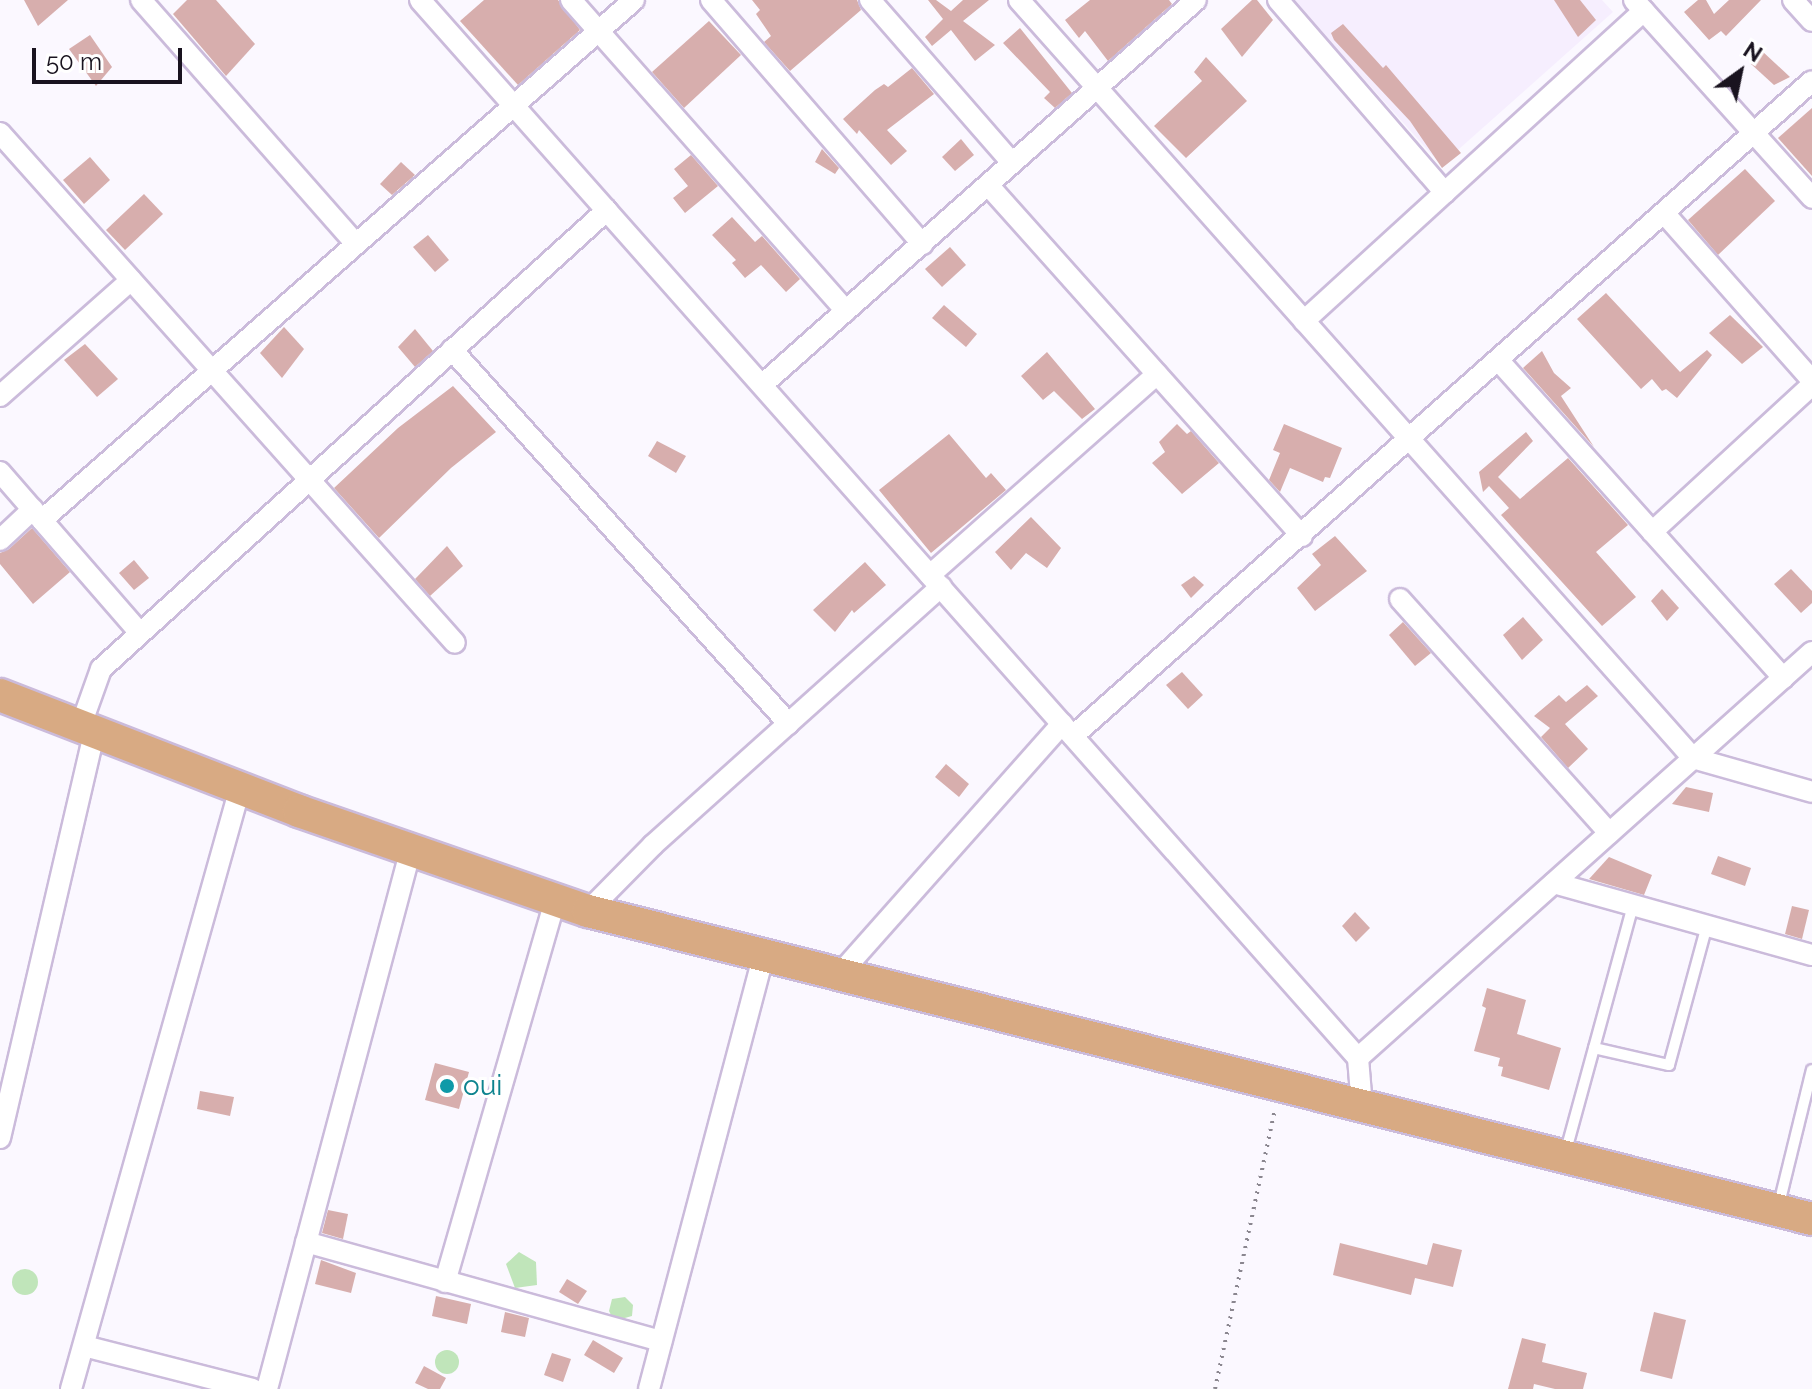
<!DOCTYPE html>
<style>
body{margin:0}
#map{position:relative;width:1812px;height:1389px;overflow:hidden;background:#fbf8ff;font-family:Raleway,sans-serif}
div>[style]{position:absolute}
.built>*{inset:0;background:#f6eefe}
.green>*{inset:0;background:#c0e5ba}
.round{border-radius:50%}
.building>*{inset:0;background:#d7aead}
.path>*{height:4px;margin-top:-2px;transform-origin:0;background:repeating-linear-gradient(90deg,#8a868f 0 2px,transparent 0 8px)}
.roads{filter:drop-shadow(2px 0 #cbbbdb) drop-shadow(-2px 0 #cbbbdb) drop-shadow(0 2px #cbbbdb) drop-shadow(0 -2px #cbbbdb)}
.lane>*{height:10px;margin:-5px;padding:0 5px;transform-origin:5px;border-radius:5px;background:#fff}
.street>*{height:20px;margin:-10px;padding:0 10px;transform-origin:10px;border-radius:10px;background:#fff}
.primary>*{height:32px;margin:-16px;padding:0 16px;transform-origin:16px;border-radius:16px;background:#d8aa83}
.dots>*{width:22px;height:22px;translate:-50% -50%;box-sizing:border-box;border:4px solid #fff;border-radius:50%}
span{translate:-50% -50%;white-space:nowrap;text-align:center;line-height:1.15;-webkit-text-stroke:6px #fff;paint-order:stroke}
.culture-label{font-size:28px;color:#0d838f}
.left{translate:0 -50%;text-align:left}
.north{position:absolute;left:1700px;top:32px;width:80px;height:80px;-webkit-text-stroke:6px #fff;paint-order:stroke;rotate:33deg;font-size:22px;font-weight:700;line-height:32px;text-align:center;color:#19131f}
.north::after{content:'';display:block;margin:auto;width:28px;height:36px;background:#19131f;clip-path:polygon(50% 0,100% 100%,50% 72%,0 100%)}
.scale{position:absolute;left:32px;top:48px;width:150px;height:36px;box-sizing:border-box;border:4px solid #19131f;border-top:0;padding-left:10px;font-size:24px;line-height:28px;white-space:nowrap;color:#19131f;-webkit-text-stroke:6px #fff;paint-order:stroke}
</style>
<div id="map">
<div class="built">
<div style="clip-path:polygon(1293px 0,1602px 0,1613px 12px,1441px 165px)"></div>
</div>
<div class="green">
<div style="clip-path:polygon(519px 1252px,536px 1262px,537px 1285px,515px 1288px,506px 1264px)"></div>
<div class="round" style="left:12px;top:1269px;width:26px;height:26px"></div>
<div style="clip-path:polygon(625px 1297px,633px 1305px,632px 1316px,614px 1321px,609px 1311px,612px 1299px)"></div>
<div class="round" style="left:435px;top:1350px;width:24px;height:24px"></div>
</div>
<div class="building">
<div style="clip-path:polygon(24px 0,68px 0,38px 26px)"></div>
<div style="clip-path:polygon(187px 0,216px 0,255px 44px,226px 76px,173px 14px)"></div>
<div style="clip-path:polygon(484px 0,558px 0,580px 30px,518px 85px,460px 21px)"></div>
<div style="clip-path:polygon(752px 0,857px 0,861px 10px,790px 71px,764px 42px,771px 36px,756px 14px,760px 10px)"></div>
<div style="clip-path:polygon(928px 0,936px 0,951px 11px,963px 0,989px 0,963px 21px,995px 45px,975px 61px,951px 30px,932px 46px,925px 37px,943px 19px)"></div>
<div style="clip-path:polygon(1090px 0,1169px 0,1172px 4px,1108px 61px,1085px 31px,1079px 38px,1065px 20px)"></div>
<div style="clip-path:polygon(1252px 0,1257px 0,1273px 20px,1242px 57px,1221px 29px)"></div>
<div style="clip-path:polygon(1554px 0,1580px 0,1596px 20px,1578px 37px)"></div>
<div style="clip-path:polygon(1698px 0,1706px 0,1714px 14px,1729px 0,1761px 0,1726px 36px,1721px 31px,1709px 40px,1684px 12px)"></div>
<div style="clip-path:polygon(709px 21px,741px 55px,684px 108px,652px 72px)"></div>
<div style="clip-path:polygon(1343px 24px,1383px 68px,1386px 65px,1461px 153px,1442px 168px,1410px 121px,1334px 40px,1331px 33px)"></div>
<div style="clip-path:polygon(1020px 28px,1072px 93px,1055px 108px,1044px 98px,1050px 92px,1003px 43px)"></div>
<div style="clip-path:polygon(90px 35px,112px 67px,96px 86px,69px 49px)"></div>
<div style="clip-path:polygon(1762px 51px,1790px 77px,1774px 85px,1751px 64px)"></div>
<div style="clip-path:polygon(1206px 57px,1247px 101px,1186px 158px,1154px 126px,1202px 81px,1194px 72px)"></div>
<div style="clip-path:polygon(912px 68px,934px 94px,887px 130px,907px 151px,891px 165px,859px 130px,857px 134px,843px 119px,875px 90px,884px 84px,888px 87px)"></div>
<div style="clip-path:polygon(1812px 108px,1812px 176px,1778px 138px)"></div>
<div style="clip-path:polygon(961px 139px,974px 155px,955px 171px,942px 157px)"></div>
<div style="clip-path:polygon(822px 149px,839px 168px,835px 174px,815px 162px)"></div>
<div style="clip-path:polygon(691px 155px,718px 186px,685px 213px,673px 198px,688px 186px,674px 169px)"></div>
<div style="clip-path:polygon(90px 157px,110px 180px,84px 204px,63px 180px)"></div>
<div style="clip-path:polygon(401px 162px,415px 175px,392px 195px,380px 184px)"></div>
<div style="clip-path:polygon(1745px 169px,1775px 201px,1718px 255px,1688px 220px)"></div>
<div style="clip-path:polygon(144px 194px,163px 214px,125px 250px,106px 230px)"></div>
<div style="clip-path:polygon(732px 217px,755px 242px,762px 236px,800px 279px,786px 292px,761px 265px,745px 278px,732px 263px,736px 260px,712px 235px)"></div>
<div style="clip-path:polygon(428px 235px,449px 260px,435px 272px,413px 247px)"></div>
<div style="clip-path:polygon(950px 247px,966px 265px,942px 287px,925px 269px)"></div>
<div style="clip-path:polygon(1606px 293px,1680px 372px,1707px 350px,1712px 355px,1677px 398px,1666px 389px,1662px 391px,1652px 379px,1641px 389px,1577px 319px)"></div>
<div style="clip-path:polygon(944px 305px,977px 334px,966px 347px,932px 318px)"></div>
<div style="clip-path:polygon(1730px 315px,1763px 347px,1742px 364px,1709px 333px)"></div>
<div style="clip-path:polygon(284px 327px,304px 349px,282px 378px,260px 353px)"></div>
<div style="clip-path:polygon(415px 329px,433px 351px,415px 367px,398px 347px)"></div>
<div style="clip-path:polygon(85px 344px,118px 379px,97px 397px,64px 360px)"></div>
<div style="clip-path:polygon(1542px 351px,1554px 373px,1571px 388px,1561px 396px,1594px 447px,1523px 368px)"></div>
<div style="clip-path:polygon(1047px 352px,1095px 409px,1082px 419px,1054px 391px,1043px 400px,1021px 376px)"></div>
<div style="clip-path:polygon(453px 386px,496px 432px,451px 468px,379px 538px,334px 488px,398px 428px)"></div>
<div style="clip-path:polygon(1177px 424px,1187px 434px,1191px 431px,1219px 463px,1182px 494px,1152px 463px,1165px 452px,1159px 442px)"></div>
<div style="clip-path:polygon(1284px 424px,1342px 448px,1330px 478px,1325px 477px,1323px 482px,1290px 468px,1280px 492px,1269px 480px,1280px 453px,1273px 450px)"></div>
<div style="clip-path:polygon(1526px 432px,1533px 441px,1498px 477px,1520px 499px,1568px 458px,1628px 525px,1596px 552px,1636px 597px,1602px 626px,1501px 515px,1509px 508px,1489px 486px,1483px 492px,1479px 472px)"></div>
<div style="clip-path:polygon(949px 434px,986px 478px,991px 473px,1006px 490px,931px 553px,879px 490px)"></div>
<div style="clip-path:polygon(657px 441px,686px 456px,676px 473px,648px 456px)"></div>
<div style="clip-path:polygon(1031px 517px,1061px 548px,1047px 568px,1026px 553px,1011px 570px,995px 552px)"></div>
<div style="clip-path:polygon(32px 528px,70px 572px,33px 604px,0 564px,0 553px,9px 549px)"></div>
<div style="clip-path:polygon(1335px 536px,1367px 571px,1315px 611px,1297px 588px,1321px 565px,1312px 554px)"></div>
<div style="clip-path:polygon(447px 546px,463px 566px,430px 596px,415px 579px)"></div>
<div style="clip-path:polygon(134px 560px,149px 578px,134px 590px,119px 573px)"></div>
<div style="clip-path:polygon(865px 562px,886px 585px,854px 613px,852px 610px,835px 632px,813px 610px)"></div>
<div style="clip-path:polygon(1791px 569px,1812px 591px,1812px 603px,1801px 613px,1774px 584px)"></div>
<div style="clip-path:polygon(1194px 576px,1204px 585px,1191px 598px,1181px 585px)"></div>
<div style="clip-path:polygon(1662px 589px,1679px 608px,1667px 621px,1651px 601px)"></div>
<div style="clip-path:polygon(1523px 617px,1543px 640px,1522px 660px,1503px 635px)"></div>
<div style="clip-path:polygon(1403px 622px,1431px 653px,1415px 666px,1389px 635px)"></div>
<div style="clip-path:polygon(1182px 672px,1203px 695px,1188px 709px,1166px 685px)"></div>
<div style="clip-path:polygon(1587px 685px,1598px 696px,1565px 724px,1588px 749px,1568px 768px,1541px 737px,1550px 728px,1534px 716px,1559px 695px,1566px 702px)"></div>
<div style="clip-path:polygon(946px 764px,969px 784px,959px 797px,935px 777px)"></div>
<div style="clip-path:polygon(1686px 787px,1713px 793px,1709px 812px,1672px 804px)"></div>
<div style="clip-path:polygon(1718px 856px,1751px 868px,1745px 886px,1711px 874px)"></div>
<div style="clip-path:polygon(1609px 857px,1652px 875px,1644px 895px,1589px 879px)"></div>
<div style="clip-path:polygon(1792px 906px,1809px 910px,1802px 939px,1785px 934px)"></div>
<div style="clip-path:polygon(1355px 912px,1370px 928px,1356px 942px,1342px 926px)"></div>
<div style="clip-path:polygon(1487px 988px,1526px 1000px,1517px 1034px,1561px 1048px,1549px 1090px,1501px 1076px,1503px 1067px,1498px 1066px,1500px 1058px,1474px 1051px,1486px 1008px,1482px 1006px)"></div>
<div style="clip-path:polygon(435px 1063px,469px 1072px,459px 1109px,425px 1100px)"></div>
<div style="clip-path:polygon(200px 1091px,234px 1097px,230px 1116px,197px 1109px)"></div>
<div style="clip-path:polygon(328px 1210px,348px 1214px,343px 1239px,322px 1233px)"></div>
<div style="clip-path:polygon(1340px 1243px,1427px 1265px,1433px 1243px,1462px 1250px,1453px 1287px,1415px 1278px,1411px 1295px,1333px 1275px)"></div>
<div style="clip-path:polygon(321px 1260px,356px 1273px,351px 1293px,315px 1284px)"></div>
<div style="clip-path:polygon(567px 1279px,587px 1291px,578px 1304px,559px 1292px)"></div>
<div style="clip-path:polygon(436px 1296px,471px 1304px,467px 1324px,432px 1316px)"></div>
<div style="clip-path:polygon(505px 1312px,529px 1318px,525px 1337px,501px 1332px)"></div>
<div style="clip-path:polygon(1654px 1312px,1686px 1320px,1672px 1379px,1640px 1371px)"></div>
<div style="clip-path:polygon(1522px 1338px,1546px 1344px,1542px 1362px,1587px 1373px,1583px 1389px,1555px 1389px,1534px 1384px,1533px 1389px,1508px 1389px)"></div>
<div style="clip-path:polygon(593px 1340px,623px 1358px,614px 1373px,584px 1355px)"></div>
<div style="clip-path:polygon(552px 1353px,571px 1359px,563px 1382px,544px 1375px)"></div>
<div style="clip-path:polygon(424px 1366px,446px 1378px,440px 1389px,428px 1389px,415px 1383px)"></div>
</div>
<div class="path">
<div style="left:1215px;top:1389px;width:287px;rotate:-77.9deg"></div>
</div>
<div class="roads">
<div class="lane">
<div style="left:1594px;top:1048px;width:77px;rotate:12.8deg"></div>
<div style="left:1669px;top:1065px;width:145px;rotate:-74.8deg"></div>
<div style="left:1565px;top:1154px;width:258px;rotate:-74.7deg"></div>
<div style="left:1778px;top:1208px;width:142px;rotate:-76.2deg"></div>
</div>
<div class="street">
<div style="left:141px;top:0;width:325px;rotate:48.6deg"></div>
<div style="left:420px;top:0;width:1414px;rotate:48.44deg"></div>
<div style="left:1358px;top:1058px;width:49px;rotate:85.3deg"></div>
<div style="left:571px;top:0;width:415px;rotate:48.5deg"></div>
<div style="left:711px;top:0;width:323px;rotate:49.1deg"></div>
<div style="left:870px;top:0;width:216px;rotate:48.9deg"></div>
<div style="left:1019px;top:0;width:1014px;rotate:48.36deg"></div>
<div style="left:1693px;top:758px;width:124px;rotate:15.9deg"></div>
<div style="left:1278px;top:0;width:255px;rotate:49.1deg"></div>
<div style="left:1634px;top:0;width:266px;rotate:48deg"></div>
<div style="left:1793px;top:0;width:28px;rotate:48deg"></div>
<div style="left:0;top:133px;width:683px;rotate:48.26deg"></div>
<div style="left:988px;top:185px;width:471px;rotate:48.2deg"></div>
<div style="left:1664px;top:213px;width:223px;rotate:48.5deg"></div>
<div style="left:1304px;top:321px;width:460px;rotate:-42.4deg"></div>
<div style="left:452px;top:350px;width:503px;rotate:47.98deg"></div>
<div style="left:1499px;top:361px;width:426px;rotate:48.1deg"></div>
<div style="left:762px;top:385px;width:580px;rotate:-41.58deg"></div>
<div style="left:0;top:396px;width:175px;rotate:-41.5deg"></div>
<div style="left:0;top:472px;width:213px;rotate:49deg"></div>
<div style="left:42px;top:520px;width:788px;rotate:-41.3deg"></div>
<div style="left:1652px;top:532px;width:217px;rotate:-42.6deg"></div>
<div style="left:0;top:540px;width:45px;rotate:-43.2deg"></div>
<div style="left:930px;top:575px;width:303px;rotate:-41.5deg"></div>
<div style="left:1400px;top:599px;width:314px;rotate:48.2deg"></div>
<div style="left:81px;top:725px;width:59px;rotate:-70.3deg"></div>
<div style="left:101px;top:669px;width:683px;rotate:-42.21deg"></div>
<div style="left:1073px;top:736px;width:987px;rotate:-41.55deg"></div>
<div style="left:1554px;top:883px;width:268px;rotate:15.6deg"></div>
<div style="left:588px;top:911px;width:93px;rotate:-45.4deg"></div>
<div style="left:653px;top:845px;width:387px;rotate:-41.9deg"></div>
<div style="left:839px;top:975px;width:336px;rotate:-48.4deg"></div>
<div style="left:1358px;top:1058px;width:609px;rotate:-41.81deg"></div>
<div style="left:0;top:1138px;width:418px;rotate:-76.9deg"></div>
<div style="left:306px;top:1242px;width:369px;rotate:15.6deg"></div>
<div style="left:445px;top:1282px;width:398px;rotate:-73.9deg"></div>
<div style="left:84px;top:1346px;width:174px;rotate:14.3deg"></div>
<div style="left:71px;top:1389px;width:624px;rotate:-74.29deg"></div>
<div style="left:267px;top:1389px;width:559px;rotate:-75.07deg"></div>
<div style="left:649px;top:1389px;width:448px;rotate:-75.2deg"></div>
</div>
<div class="primary">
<div style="left:0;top:695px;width:321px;rotate:21.2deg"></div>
<div style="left:299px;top:811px;width:306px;rotate:19.1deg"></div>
<div style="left:588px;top:911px;width:1262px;rotate:14.12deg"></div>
</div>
</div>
<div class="dots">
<div style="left:447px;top:1086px;background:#0f9aa8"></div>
</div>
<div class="culture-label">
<span class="left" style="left:463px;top:1086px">oui</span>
</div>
<div class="north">N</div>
<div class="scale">50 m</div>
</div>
